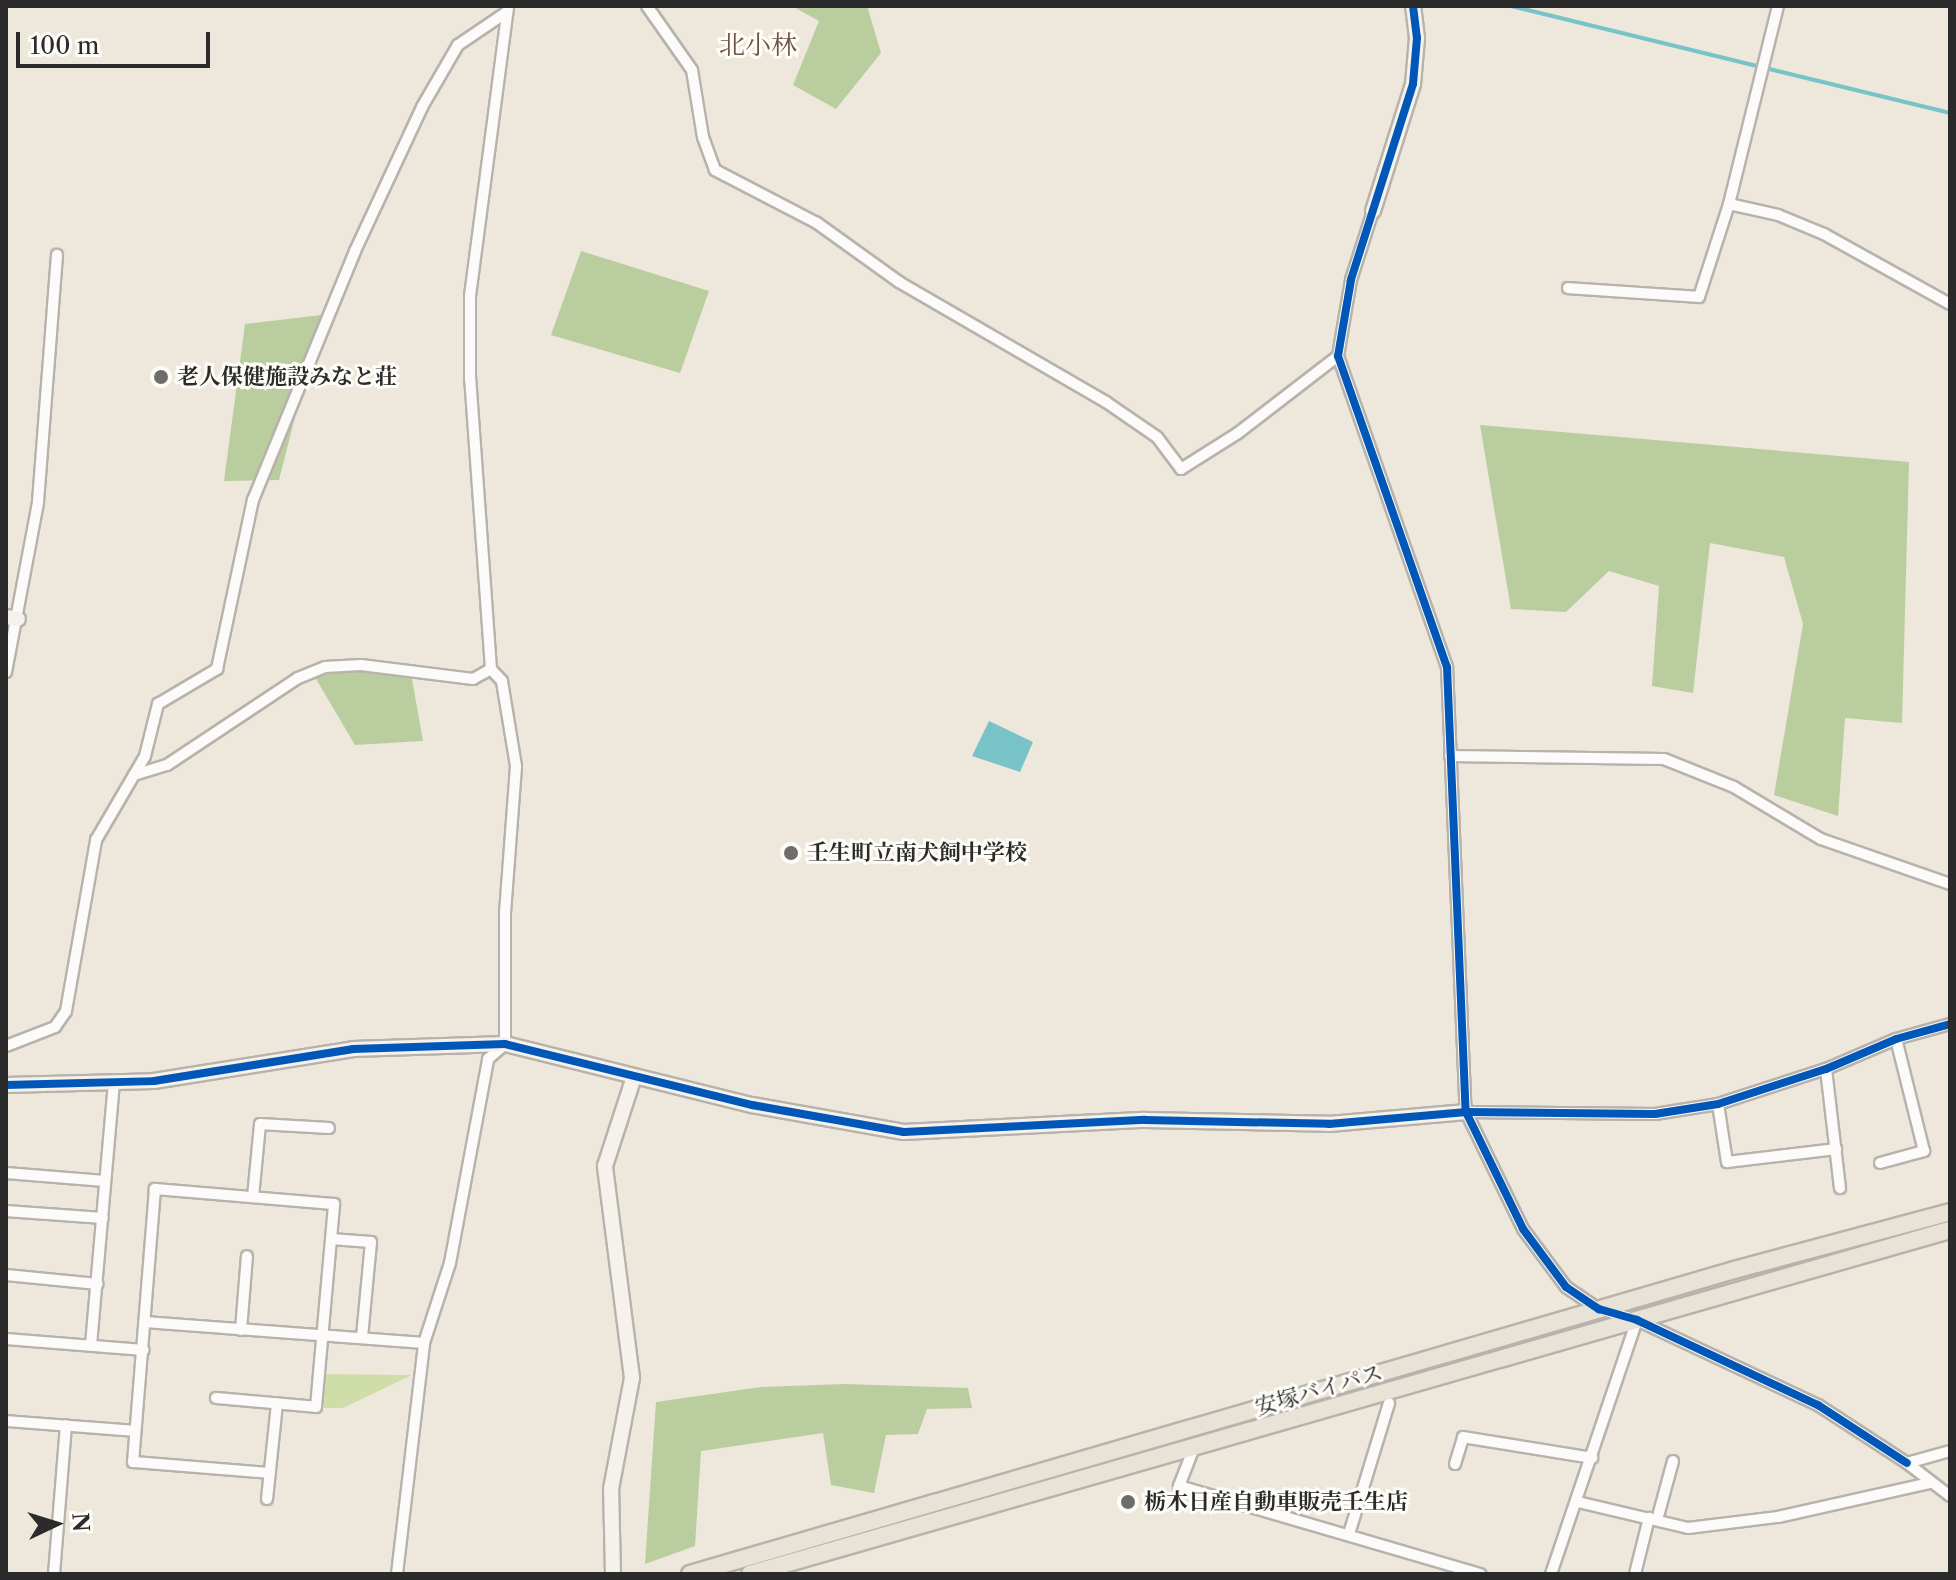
<!DOCTYPE html>
<meta charset="utf-8">
<style>
body{margin:0}
#map{position:relative;width:1956px;height:1580px;overflow:hidden;background:#eee7db;font-family:"Libre Caslon Text","Noto Serif JP",serif}
div>[style]{position:absolute}
.green>*{inset:0;background:#cfdea8}
.forest>*{inset:0;background:#bacd9e}
.water>*{inset:0;background:#78c3c8}
.stream>*{height:4px;margin:-2px;padding:0 2px;transform-origin:2px;border-radius:2px;background:#78c3c8}
.roads{filter:drop-shadow(2px 0 #b7b3ac) drop-shadow(-2px 0 #b7b3ac) drop-shadow(0 2px #b7b3ac) drop-shadow(0 -2px #b7b3ac)}
.street>*{height:10px;margin:-5px;padding:0 5px;transform-origin:5px;border-radius:5px;background:#fcfbfa}
.secondary>*{height:14px;margin:-7px;padding:0 7px;transform-origin:7px;border-radius:7px;background:#f5f1eb}
.primary>*{height:16px;margin:-8px;padding:0 8px;transform-origin:8px;border-radius:8px;background:#e9e2d6}
.cycleway>*{height:8px;margin:-4px;padding:0 4px;transform-origin:4px;border-radius:4px;background:#0057b8}
.dots>*{width:22px;height:22px;translate:-50% -50%;box-sizing:border-box;border:4px solid #fdfcf7;border-radius:50%}
span{translate:-50% -50%;white-space:nowrap;text-align:center;line-height:1.15;-webkit-text-stroke:6px #fdfcf7;paint-order:stroke}
.poi-label{font-size:22px;color:#2b2b2b;font-weight:700}
.left{translate:0 -50%;text-align:left}
.street-label{font-size:22px;color:#2b2b2b}
.quarter-label{font-size:26px;color:#6e5345}
.frame{position:absolute;inset:0;border:8px solid #2b2b2b;pointer-events:none}
.north{position:absolute;left:16px;top:1484px;width:80px;height:80px;-webkit-text-stroke:6px #fdfcf7;paint-order:stroke;rotate:86deg;font-size:22px;font-weight:700;line-height:32px;text-align:center;color:#2b2b2b}
.north::after{content:'';display:block;margin:auto;width:28px;height:36px;background:#2b2b2b;clip-path:polygon(50% 0,100% 100%,50% 72%,0 100%)}
.scale{position:absolute;left:16px;top:32px;width:194px;height:36px;box-sizing:border-box;border:4px solid #2b2b2b;border-top:0;padding-left:10px;font-size:24px;line-height:28px;white-space:nowrap;color:#2b2b2b;-webkit-text-stroke:6px #fdfcf7;paint-order:stroke}
</style>
<div id="map">
<div class="green">
<div style="clip-path:polygon(325px 1374px,412px 1375px,343px 1408px,324px 1408px)"></div>
</div>
<div class="forest">
<div style="clip-path:polygon(792px 6px,867px 6px,881px 53px,836px 109px,793px 85px,819px 21px)"></div>
<div style="clip-path:polygon(581px 251px,709px 291px,680px 373px,551px 335px)"></div>
<div style="clip-path:polygon(321px 315px,279px 480px,224px 481px,245px 324px)"></div>
<div style="clip-path:polygon(1480px 425px,1909px 462px,1902px 723px,1845px 718px,1838px 816px,1774px 795px,1803px 624px,1784px 557px,1710px 543px,1693px 693px,1652px 686px,1659px 586px,1609px 571px,1566px 612px,1511px 609px)"></div>
<div style="clip-path:polygon(309px 667px,410px 668px,423px 741px,355px 745px)"></div>
<div style="clip-path:polygon(845px 1384px,968px 1388px,972px 1408px,927px 1409px,918px 1434px,886px 1435px,874px 1493px,831px 1485px,823px 1433px,701px 1451px,695px 1546px,645px 1564px,656px 1402px,761px 1387px)"></div>
</div>
<div class="water">
<div style="clip-path:polygon(989px 721px,1033px 742px,1020px 772px,972px 756px)"></div>
</div>
<div class="stream">
<div style="left:1511px;top:6px;width:452px;rotate:13.7deg"></div>
</div>
<div class="roads">
<div class="street">
<div style="left:647px;top:6px;width:78px;rotate:54.9deg"></div>
<div style="left:692px;top:70px;width:68px;rotate:80.7deg"></div>
<div style="left:703px;top:137px;width:35px;rotate:70deg"></div>
<div style="left:715px;top:170px;width:115px;rotate:27.5deg"></div>
<div style="left:817px;top:223px;width:101px;rotate:35.7deg"></div>
<div style="left:899px;top:282px;width:239px;rotate:30.1deg"></div>
<div style="left:1106px;top:402px;width:62px;rotate:34.5deg"></div>
<div style="left:1157px;top:437px;width:40px;rotate:53deg"></div>
<div style="left:1181px;top:469px;width:67px;rotate:-32.3deg"></div>
<div style="left:1238px;top:433px;width:126px;rotate:-37.6deg"></div>
<div style="left:1729px;top:204px;width:50px;rotate:12.7deg"></div>
<div style="left:1778px;top:215px;width:50px;rotate:22.4deg"></div>
<div style="left:1824px;top:234px;width:144px;rotate:29.1deg"></div>
<div style="left:1373px;top:211px;width:72px;rotate:107.7deg"></div>
<div style="left:1351px;top:280px;width:77px;rotate:99.7deg"></div>
<div style="left:1338px;top:356px;width:330px;rotate:70.7deg"></div>
<div style="left:1447px;top:667px;width:445px;rotate:87.6deg"></div>
<div style="left:1466px;top:1112px;width:130px;rotate:64deg"></div>
<div style="left:1523px;top:1229px;width:72px;rotate:53.4deg"></div>
<div style="left:1566px;top:1287px;width:40px;rotate:34deg"></div>
<div style="left:1599px;top:1309px;width:40px;rotate:16deg"></div>
<div style="left:1637px;top:1320px;width:200px;rotate:25.2deg"></div>
<div style="left:1818px;top:1405px;width:106px;rotate:33.1deg"></div>
<div style="left:1568px;top:288px;width:131px;rotate:3.9deg"></div>
<div style="left:1699px;top:297px;width:98px;rotate:-72.1deg"></div>
<div style="left:1729px;top:204px;width:204px;rotate:-76.1deg"></div>
<div style="left:6px;top:672px;width:173px;rotate:-79.3deg"></div>
<div style="left:38px;top:502px;width:248px;rotate:-85.6deg"></div>
<div style="left:1450px;top:756px;width:214px;rotate:0.8deg"></div>
<div style="left:1664px;top:759px;width:75px;rotate:21.8deg"></div>
<div style="left:1734px;top:787px;width:101px;rotate:30.9deg"></div>
<div style="left:1821px;top:839px;width:137px;rotate:19.2deg"></div>
<div style="left:134px;top:775px;width:34px;rotate:-17deg"></div>
<div style="left:167px;top:765px;width:157px;rotate:-33.6deg"></div>
<div style="left:298px;top:678px;width:29px;rotate:-22deg"></div>
<div style="left:325px;top:667px;width:36px;rotate:-3deg"></div>
<div style="left:361px;top:665px;width:113px;rotate:7.1deg"></div>
<div style="left:473px;top:679px;width:21px;rotate:-29deg"></div>
<div style="left:6px;top:1046px;width:53px;rotate:-21.2deg"></div>
<div style="left:55px;top:1027px;width:19px;rotate:-55deg"></div>
<div style="left:66px;top:1011px;width:174px;rotate:-80deg"></div>
<div style="left:96px;top:840px;width:97px;rotate:-59.7deg"></div>
<div style="left:145px;top:756px;width:54px;rotate:-76deg"></div>
<div style="left:158px;top:704px;width:69px;rotate:-30.7deg"></div>
<div style="left:217px;top:669px;width:173px;rotate:-78deg"></div>
<div style="left:253px;top:500px;width:269px;rotate:-67.7deg"></div>
<div style="left:355px;top:251px;width:159px;rotate:-65deg"></div>
<div style="left:422px;top:107px;width:72px;rotate:-59.9deg"></div>
<div style="left:458px;top:45px;width:59px;rotate:-34deg"></div>
<div style="left:1826px;top:1069px;width:120px;rotate:83.3deg"></div>
<div style="left:1718px;top:1104px;width:59px;rotate:81.2deg"></div>
<div style="left:1727px;top:1162px;width:110px;rotate:-6.8deg"></div>
<div style="left:1466px;top:1112px;width:189px;rotate:0.6deg"></div>
<div style="left:1655px;top:1114px;width:64px;rotate:-9deg"></div>
<div style="left:1718px;top:1104px;width:114px;rotate:-18deg"></div>
<div style="left:1826px;top:1069px;width:76px;rotate:-23.2deg"></div>
<div style="left:1896px;top:1039px;width:56px;rotate:-15.5deg"></div>
<div style="left:1880px;top:1163px;width:46px;rotate:-15.3deg"></div>
<div style="left:1924px;top:1151px;width:115px;rotate:-104deg"></div>
<div style="left:6px;top:1173px;width:99px;rotate:4.6deg"></div>
<div style="left:253px;top:1197px;width:73px;rotate:-84.5deg"></div>
<div style="left:260px;top:1124px;width:69px;rotate:3.3deg"></div>
<div style="left:6px;top:1211px;width:97px;rotate:4.1deg"></div>
<div style="left:331px;top:1239px;width:40px;rotate:4.3deg"></div>
<div style="left:371px;top:1242px;width:96px;rotate:95.4deg"></div>
<div style="left:6px;top:1275px;width:92px;rotate:5.6deg"></div>
<div style="left:145px;top:1322px;width:280px;rotate:4.3deg"></div>
<div style="left:241px;top:1330px;width:74px;rotate:-85.4deg"></div>
<div style="left:6px;top:1339px;width:138px;rotate:4.6deg"></div>
<div style="left:91px;top:1345px;width:262px;rotate:-85deg"></div>
<div style="left:216px;top:1398px;width:100px;rotate:5.1deg"></div>
<div style="left:316px;top:1407px;width:204px;rotate:-84.9deg"></div>
<div style="left:334px;top:1204px;width:180px;rotate:-175.2deg"></div>
<div style="left:155px;top:1189px;width:274px;rotate:94.6deg"></div>
<div style="left:133px;top:1462px;width:137px;rotate:4.6deg"></div>
<div style="left:6px;top:1421px;width:129px;rotate:4.4deg"></div>
<div style="left:1195px;top:1445px;width:44px;rotate:111.3deg"></div>
<div style="left:1179px;top:1486px;width:314px;rotate:16.3deg"></div>
<div style="left:1950px;top:1451px;width:45px;rotate:164.4deg"></div>
<div style="left:1907px;top:1463px;width:54px;rotate:37.5deg"></div>
<div style="left:1455px;top:1464px;width:28px;rotate:-73deg"></div>
<div style="left:1463px;top:1437px;width:131px;rotate:9.2deg"></div>
<div style="left:267px;top:1499px;width:96px;rotate:-84deg"></div>
<div style="left:1578px;top:1502px;width:113px;rotate:13.3deg"></div>
<div style="left:1688px;top:1528px;width:91px;rotate:-7deg"></div>
<div style="left:1778px;top:1517px;width:156px;rotate:-12.6deg"></div>
<div style="left:1657px;top:1520px;width:61px;rotate:-74.8deg"></div>
<div style="left:1349px;top:1534px;width:137px;rotate:-73deg"></div>
<div style="left:54px;top:1574px;width:149px;rotate:-85.4deg"></div>
<div style="left:397px;top:1574px;width:233px;rotate:-83.3deg"></div>
<div style="left:424px;top:1343px;width:84px;rotate:-72deg"></div>
<div style="left:450px;top:1263px;width:208px;rotate:-79.4deg"></div>
<div style="left:488px;top:1059px;width:23px;rotate:-41deg"></div>
<div style="left:505px;top:1044px;width:131px;rotate:-90deg"></div>
<div style="left:505px;top:913px;width:147px;rotate:-85.7deg"></div>
<div style="left:516px;top:766px;width:86px;rotate:-99.4deg"></div>
<div style="left:502px;top:681px;width:16px;rotate:-133deg"></div>
<div style="left:491px;top:669px;width:291px;rotate:-94.1deg"></div>
<div style="left:470px;top:379px;width:83px;rotate:-90deg"></div>
<div style="left:470px;top:296px;width:292px;rotate:-82.5deg"></div>
<div style="left:1551px;top:1574px;width:268px;rotate:-71.3deg"></div>
<div style="left:1635px;top:1574px;width:58px;rotate:-76deg"></div>
</div>
<div class="secondary">
<div style="left:1373px;top:211px;width:133px;rotate:-72.5deg"></div>
<div style="left:1413px;top:84px;width:46px;rotate:-85deg"></div>
<div style="left:1417px;top:38px;width:32px;rotate:-97deg"></div>
<div style="left:6px;top:617px;width:12px;rotate:9deg"></div>
<div style="left:6px;top:1085px;width:148px;rotate:-1.5deg"></div>
<div style="left:154px;top:1081px;width:202px;rotate:-9.1deg"></div>
<div style="left:353px;top:1049px;width:152px;rotate:-1.9deg"></div>
<div style="left:505px;top:1044px;width:254px;rotate:13.9deg"></div>
<div style="left:752px;top:1105px;width:154px;rotate:10.1deg"></div>
<div style="left:904px;top:1132px;width:241px;rotate:-2.9deg"></div>
<div style="left:1145px;top:1120px;width:184px;rotate:1.2deg"></div>
<div style="left:1329px;top:1124px;width:138px;rotate:-5deg"></div>
<div style="left:613px;top:1574px;width:85px;rotate:-91.3deg"></div>
<div style="left:611px;top:1489px;width:113px;rotate:-79.3deg"></div>
<div style="left:632px;top:1378px;width:214px;rotate:-97.3deg"></div>
<div style="left:605px;top:1166px;width:94px;rotate:-72deg"></div>
</div>
<div class="primary">
<div style="left:690px;top:1574px;width:1087px;rotate:-16.23deg"></div>
<div style="left:1734px;top:1270px;width:224px;rotate:-15deg"></div>
<div style="left:750px;top:1574px;width:1248px;rotate:-16deg"></div>
</div>
</div>
<div class="cycleway">
<div style="left:1413px;top:6px;width:32px;rotate:83deg"></div>
<div style="left:1417px;top:38px;width:46px;rotate:95deg"></div>
<div style="left:1413px;top:84px;width:206px;rotate:107.6deg"></div>
<div style="left:1351px;top:280px;width:77px;rotate:99.7deg"></div>
<div style="left:1338px;top:356px;width:330px;rotate:70.7deg"></div>
<div style="left:1447px;top:667px;width:445px;rotate:87.6deg"></div>
<div style="left:1466px;top:1112px;width:130px;rotate:64deg"></div>
<div style="left:1523px;top:1229px;width:72px;rotate:53.4deg"></div>
<div style="left:1566px;top:1287px;width:40px;rotate:34deg"></div>
<div style="left:1599px;top:1309px;width:40px;rotate:16deg"></div>
<div style="left:1637px;top:1320px;width:200px;rotate:25.2deg"></div>
<div style="left:1818px;top:1405px;width:106px;rotate:33.1deg"></div>
<div style="left:6px;top:1085px;width:148px;rotate:-1.5deg"></div>
<div style="left:154px;top:1081px;width:202px;rotate:-9.1deg"></div>
<div style="left:353px;top:1049px;width:152px;rotate:-1.9deg"></div>
<div style="left:505px;top:1044px;width:254px;rotate:13.9deg"></div>
<div style="left:752px;top:1105px;width:154px;rotate:10.1deg"></div>
<div style="left:904px;top:1132px;width:241px;rotate:-2.9deg"></div>
<div style="left:1145px;top:1120px;width:184px;rotate:1.2deg"></div>
<div style="left:1329px;top:1124px;width:138px;rotate:-5deg"></div>
<div style="left:1466px;top:1112px;width:189px;rotate:0.6deg"></div>
<div style="left:1655px;top:1114px;width:64px;rotate:-9deg"></div>
<div style="left:1718px;top:1104px;width:114px;rotate:-18deg"></div>
<div style="left:1826px;top:1069px;width:76px;rotate:-23.2deg"></div>
<div style="left:1896px;top:1039px;width:56px;rotate:-15.5deg"></div>
</div>
<div class="dots">
<div style="left:161px;top:377px;background:#6f6d69"></div>
<div style="left:791px;top:853px;background:#6f6d69"></div>
<div style="left:1128px;top:1502px;background:#6f6d69"></div>
</div>
<div class="poi-label">
<span class="left" style="left:177px;top:377px">老人保健施設みなと荘</span>
<span class="left" style="left:807px;top:853px">壬生町立南犬飼中学校</span>
<span class="left" style="left:1144px;top:1502px">栃木日産自動車販売壬生店</span>
</div>
<div class="street-label">
<span style="left:1319px;top:1390px;rotate:-16deg">安塚バイパス</span>
</div>
<div class="quarter-label">
<span style="left:758px;top:46px">北小林</span>
</div>
<div class="frame"></div>
<div class="north">N</div>
<div class="scale">100 m</div>
</div>
